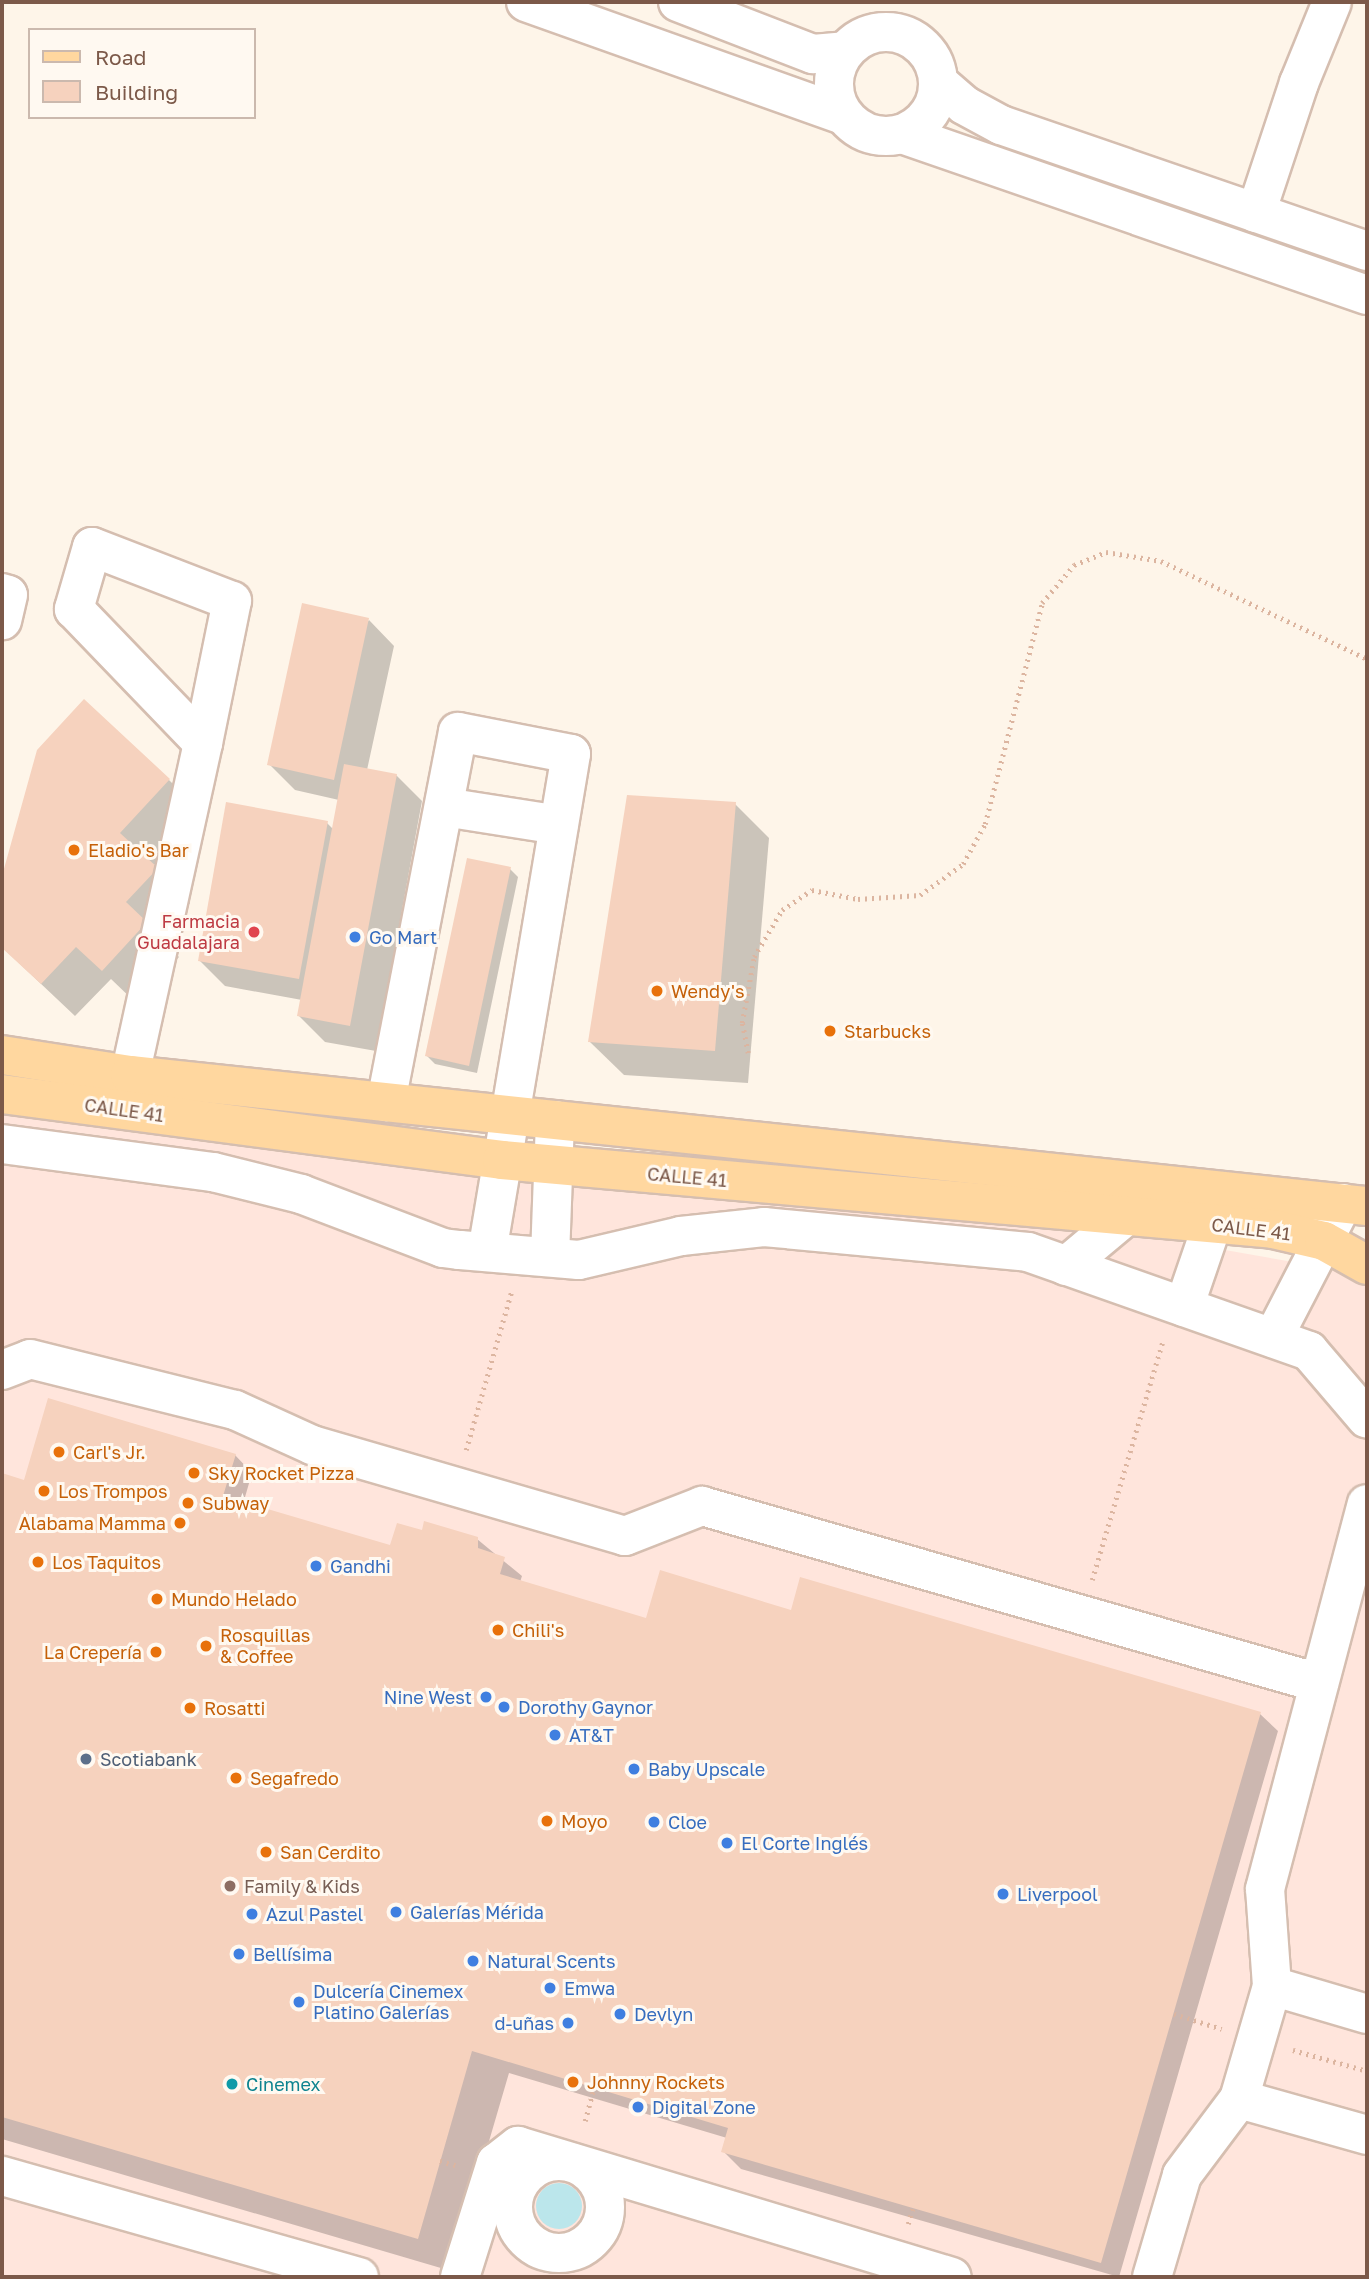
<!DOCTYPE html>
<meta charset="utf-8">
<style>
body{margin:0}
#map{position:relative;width:1369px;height:2279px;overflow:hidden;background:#fef5e9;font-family:"Golos Text",sans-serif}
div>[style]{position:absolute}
.commercial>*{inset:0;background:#ffe5dc}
.water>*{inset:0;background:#bbe6eb}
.round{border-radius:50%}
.shadow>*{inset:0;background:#0003}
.building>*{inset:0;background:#f6d2be}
.path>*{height:4.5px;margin-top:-2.25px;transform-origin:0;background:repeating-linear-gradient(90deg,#dcb5a0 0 2px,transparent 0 7px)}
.roads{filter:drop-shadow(2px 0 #d5beb0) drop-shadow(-2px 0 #d5beb0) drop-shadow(0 2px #d5beb0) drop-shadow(0 -2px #d5beb0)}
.minor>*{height:38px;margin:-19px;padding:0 19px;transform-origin:19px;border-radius:19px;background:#fff}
.minor>.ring{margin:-19px;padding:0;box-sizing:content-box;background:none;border:38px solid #fff;border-radius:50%}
.major>*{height:38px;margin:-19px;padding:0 19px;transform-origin:19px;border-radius:19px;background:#ffd79f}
.dots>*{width:19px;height:19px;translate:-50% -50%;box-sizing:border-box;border:4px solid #fff9f1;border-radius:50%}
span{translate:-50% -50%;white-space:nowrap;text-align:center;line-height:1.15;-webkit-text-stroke:6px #fff9f1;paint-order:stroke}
.food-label{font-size:18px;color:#c56008}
.left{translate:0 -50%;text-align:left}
.right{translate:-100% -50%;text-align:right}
.health-label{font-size:18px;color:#be3a42}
.shop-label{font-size:18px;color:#366cbe}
.street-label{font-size:18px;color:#7c5949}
.service-label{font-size:18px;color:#4e5e75}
.education-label{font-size:18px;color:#785e54}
.culture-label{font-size:18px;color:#0d838f}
.frame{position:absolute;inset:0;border:4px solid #7c5949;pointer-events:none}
.legend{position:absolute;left:28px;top:28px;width:228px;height:91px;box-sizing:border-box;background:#fff9f1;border:2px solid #cbb9ae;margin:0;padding:9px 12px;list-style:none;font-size:21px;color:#7c5949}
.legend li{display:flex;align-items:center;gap:14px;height:35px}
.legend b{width:35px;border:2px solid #cbb9ae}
</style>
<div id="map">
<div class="commercial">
<div style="clip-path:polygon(2px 1113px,457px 1175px,1083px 1225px,1367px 1275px,1367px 2277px,2px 2277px)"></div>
</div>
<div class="water">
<div class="round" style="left:536px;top:2183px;width:46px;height:46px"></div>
</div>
<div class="shadow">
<div style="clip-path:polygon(369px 620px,394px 646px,367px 770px,396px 775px,422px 801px,376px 1051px,325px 1042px,299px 1016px,302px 1000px,225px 986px,199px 960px,327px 823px,334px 830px,339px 800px,295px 790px,269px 764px)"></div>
<div style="clip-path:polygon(39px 751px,169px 780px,202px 813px,153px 866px,190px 903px,159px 937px,179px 957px,136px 1003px,111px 979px,75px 1016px,2px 947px,2px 882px)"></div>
<div style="clip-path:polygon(735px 804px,769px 838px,748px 1083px,624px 1075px,590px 1042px)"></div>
<div style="clip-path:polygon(510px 869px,518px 877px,477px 1073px,435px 1064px,427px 1056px)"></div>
<div style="clip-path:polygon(235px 1455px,252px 1473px,243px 1504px,391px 1547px,423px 1532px,477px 1539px,522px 1576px,520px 1582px,647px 1621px,792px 1612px,1260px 1714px,1278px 1731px,1119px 2277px,741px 2169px,723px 2151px,727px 2138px,509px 2073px,451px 2271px,2px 2139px,2px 1475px,26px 1482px)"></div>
</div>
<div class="building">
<div style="clip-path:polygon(302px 603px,369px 618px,334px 780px,267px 765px)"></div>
<div style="clip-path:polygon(84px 699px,170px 779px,120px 833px,158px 868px,126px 902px,147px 922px,102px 971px,76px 947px,41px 984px,2px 948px,2px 876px,37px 750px)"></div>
<div style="clip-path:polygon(344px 764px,397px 774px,350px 1026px,297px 1016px)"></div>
<div style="clip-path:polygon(627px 795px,736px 802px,715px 1051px,588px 1042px)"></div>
<div style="clip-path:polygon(226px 802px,328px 821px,299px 979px,198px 961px)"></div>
<div style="clip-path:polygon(467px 858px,511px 867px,469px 1066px,425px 1056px)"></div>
<div style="clip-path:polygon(48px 1398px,236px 1454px,223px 1496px,390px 1545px,397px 1523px,422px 1530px,424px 1521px,478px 1537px,478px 1548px,505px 1557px,500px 1574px,646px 1618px,660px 1570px,791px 1610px,800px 1577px,1261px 1712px,1101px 2263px,721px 2152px,728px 2128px,472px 2051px,418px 2239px,2px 2117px,2px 1473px,24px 1480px)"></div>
</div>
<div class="path">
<div style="left:748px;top:1053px;width:31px;rotate:-101deg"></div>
<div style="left:742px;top:1023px;width:67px;rotate:-79.7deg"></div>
<div style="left:754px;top:957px;width:55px;rotate:-59.2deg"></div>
<div style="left:782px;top:910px;width:36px;rotate:-34deg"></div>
<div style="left:812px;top:890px;width:47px;rotate:11.1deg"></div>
<div style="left:858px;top:899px;width:62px;rotate:-3.7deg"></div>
<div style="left:920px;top:895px;width:53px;rotate:-35.8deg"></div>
<div style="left:963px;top:864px;width:46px;rotate:-61.2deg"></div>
<div style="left:985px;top:824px;width:228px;rotate:-75.5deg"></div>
<div style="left:1042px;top:603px;width:50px;rotate:-49.9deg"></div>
<div style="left:1074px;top:565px;width:35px;rotate:-22deg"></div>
<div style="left:1106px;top:552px;width:56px;rotate:9.3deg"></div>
<div style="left:1161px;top:561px;width:228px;rotate:25.4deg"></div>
<div style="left:466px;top:1450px;width:166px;rotate:-74deg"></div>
<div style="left:1092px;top:1580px;width:250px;rotate:-73.5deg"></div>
<div style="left:1174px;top:2014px;width:50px;rotate:17.4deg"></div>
<div style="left:1293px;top:2050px;width:77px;rotate:15.8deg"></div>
<div style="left:585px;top:2121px;width:34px;rotate:-75deg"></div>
<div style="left:440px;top:2161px;width:16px;rotate:15deg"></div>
<div style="left:908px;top:2224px;width:17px;rotate:-73deg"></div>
</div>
<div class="roads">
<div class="minor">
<div style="left:526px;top:2px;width:337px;rotate:19.6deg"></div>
<div style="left:678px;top:2px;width:145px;rotate:21.1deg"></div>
<div style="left:813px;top:54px;width:32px;rotate:-5deg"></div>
<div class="ring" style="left:834px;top:32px;width:66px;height:66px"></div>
<div style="left:939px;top:83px;width:33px;rotate:41deg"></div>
<div style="left:964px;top:105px;width:42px;rotate:28.4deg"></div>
<div style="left:1001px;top:125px;width:387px;rotate:19deg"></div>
<div style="left:902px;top:134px;width:492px;rotate:19.1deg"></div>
<div style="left:1256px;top:213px;width:137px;rotate:-71.7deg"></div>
<div style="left:1299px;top:83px;width:87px;rotate:-67.8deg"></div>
<div style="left:2px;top:593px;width:6px;rotate:18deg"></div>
<div style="left:8px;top:595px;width:26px;rotate:103deg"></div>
<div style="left:444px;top:807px;width:116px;rotate:8.9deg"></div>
<div style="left:130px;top:1075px;width:340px;rotate:-77.6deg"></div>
<div style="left:203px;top:743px;width:145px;rotate:-78.5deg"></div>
<div style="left:232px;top:601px;width:150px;rotate:-158.9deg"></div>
<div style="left:92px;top:547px;width:65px;rotate:106.2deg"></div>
<div style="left:74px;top:609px;width:186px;rotate:46.1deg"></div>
<div style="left:386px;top:1102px;width:377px;rotate:-79deg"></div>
<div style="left:458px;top:732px;width:115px;rotate:11deg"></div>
<div style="left:571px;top:754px;width:505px;rotate:99.57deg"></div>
<div style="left:2px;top:1144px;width:213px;rotate:7.6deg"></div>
<div style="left:213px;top:1172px;width:91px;rotate:14deg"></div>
<div style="left:301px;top:1194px;width:152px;rotate:20.8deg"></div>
<div style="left:443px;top:1248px;width:17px;rotate:7deg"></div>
<div style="left:460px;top:1250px;width:119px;rotate:4.8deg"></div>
<div style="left:579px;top:1260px;width:105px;rotate:-13.2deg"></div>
<div style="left:681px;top:1236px;width:83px;rotate:-6.2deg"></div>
<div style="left:764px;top:1227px;width:265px;rotate:5.4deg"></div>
<div style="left:1028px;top:1252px;width:298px;rotate:19.4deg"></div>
<div style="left:1309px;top:1351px;width:89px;rotate:49.5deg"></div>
<div style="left:550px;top:1257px;width:137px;rotate:-87.9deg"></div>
<div style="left:1066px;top:1266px;width:103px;rotate:-39.9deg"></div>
<div style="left:1184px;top:1307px;width:120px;rotate:-71.1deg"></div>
<div style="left:1273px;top:1338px;width:152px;rotate:-62.6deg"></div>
<div style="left:2px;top:1370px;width:30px;rotate:-21deg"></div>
<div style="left:30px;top:1359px;width:211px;rotate:14deg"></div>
<div style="left:235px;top:1410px;width:85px;rotate:24.4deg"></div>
<div style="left:312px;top:1445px;width:326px;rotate:16.2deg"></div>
<div style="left:625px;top:1536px;width:83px;rotate:-21.3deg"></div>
<div style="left:702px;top:1506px;width:642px;rotate:16.01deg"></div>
<div style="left:1272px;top:1986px;width:99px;rotate:16.4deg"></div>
<div style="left:1239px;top:2099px;width:133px;rotate:15.7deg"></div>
<div class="ring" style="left:513px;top:2161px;width:54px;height:54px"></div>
<div style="left:2px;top:2176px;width:371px;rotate:15.8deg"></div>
<div style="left:460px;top:2277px;width:120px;rotate:-72.5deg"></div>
<div style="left:496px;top:2163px;width:28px;rotate:-38deg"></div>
<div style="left:518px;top:2146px;width:453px;rotate:16.8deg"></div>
<div style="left:1152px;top:2277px;width:106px;rotate:-73.6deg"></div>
<div style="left:1182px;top:2175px;width:95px;rotate:-53.1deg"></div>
<div style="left:1239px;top:2099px;width:118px;rotate:-73.7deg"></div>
<div style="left:1272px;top:1986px;width:97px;rotate:-94.1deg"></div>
<div style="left:1265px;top:1889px;width:398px;rotate:-75.2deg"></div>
</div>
<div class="major">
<div style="left:2px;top:1055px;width:130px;rotate:8.9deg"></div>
<div style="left:130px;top:1075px;width:1244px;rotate:6.05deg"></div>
<div style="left:2px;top:1094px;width:504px;rotate:7.52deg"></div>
<div style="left:502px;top:1160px;width:774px;rotate:5.11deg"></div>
<div style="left:1273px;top:1229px;width:52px;rotate:13.2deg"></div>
<div style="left:1324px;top:1241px;width:49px;rotate:29.2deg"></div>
</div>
</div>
<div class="dots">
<div style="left:74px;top:850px;background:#e8710a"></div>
<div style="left:254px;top:932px;background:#e0444e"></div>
<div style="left:355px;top:937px;background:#3f7fe0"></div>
<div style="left:657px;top:991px;background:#e8710a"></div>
<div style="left:830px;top:1031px;background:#e8710a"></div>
<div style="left:59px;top:1452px;background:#e8710a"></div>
<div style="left:194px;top:1473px;background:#e8710a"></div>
<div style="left:44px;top:1491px;background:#e8710a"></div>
<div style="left:188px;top:1503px;background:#e8710a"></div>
<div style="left:180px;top:1523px;background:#e8710a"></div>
<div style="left:38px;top:1562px;background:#e8710a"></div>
<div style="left:316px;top:1566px;background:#3f7fe0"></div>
<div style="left:157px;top:1599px;background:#e8710a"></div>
<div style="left:498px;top:1630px;background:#e8710a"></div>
<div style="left:206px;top:1646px;background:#e8710a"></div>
<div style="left:156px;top:1652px;background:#e8710a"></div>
<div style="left:486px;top:1697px;background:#3f7fe0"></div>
<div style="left:504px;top:1707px;background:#3f7fe0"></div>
<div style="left:190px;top:1708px;background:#e8710a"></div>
<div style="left:555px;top:1735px;background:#3f7fe0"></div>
<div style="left:86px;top:1759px;background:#5c6f8a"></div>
<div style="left:634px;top:1769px;background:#3f7fe0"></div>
<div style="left:236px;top:1778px;background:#e8710a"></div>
<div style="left:547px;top:1821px;background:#e8710a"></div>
<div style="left:654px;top:1822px;background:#3f7fe0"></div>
<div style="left:727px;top:1843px;background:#3f7fe0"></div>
<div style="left:266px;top:1852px;background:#e8710a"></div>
<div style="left:230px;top:1886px;background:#8d6e63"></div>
<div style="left:1003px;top:1894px;background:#3f7fe0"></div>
<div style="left:396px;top:1912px;background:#3f7fe0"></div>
<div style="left:252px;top:1914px;background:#3f7fe0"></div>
<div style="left:239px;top:1954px;background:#3f7fe0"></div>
<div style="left:473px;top:1961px;background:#3f7fe0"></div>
<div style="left:550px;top:1988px;background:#3f7fe0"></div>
<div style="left:299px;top:2002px;background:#3f7fe0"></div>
<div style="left:620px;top:2014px;background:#3f7fe0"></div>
<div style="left:568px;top:2023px;background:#3f7fe0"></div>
<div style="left:573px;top:2082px;background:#e8710a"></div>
<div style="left:232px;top:2084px;background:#0f9aa8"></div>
<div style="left:638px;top:2107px;background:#3f7fe0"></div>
</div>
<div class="food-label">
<span class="left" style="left:88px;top:850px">Eladio's Bar</span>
<span class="left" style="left:671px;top:991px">Wendy's</span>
<span class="left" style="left:844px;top:1031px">Starbucks</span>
<span class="left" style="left:73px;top:1452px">Carl's Jr.</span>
<span class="left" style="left:208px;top:1473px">Sky Rocket Pizza</span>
<span class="left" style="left:58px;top:1491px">Los Trompos</span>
<span class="left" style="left:202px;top:1503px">Subway</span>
<span class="right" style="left:166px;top:1523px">Alabama Mamma</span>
<span class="left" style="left:52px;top:1562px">Los Taquitos</span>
<span class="left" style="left:171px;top:1599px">Mundo Helado</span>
<span class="left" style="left:512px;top:1630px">Chili's</span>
<span class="left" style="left:220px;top:1646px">Rosquillas<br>&amp; Coffee</span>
<span class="right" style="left:142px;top:1652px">La Crepería</span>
<span class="left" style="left:204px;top:1708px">Rosatti</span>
<span class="left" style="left:250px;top:1778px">Segafredo</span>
<span class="left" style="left:561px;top:1821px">Moyo</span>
<span class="left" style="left:280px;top:1852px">San Cerdito</span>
<span class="left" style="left:587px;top:2082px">Johnny Rockets</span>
</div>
<div class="health-label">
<span class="right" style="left:240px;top:932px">Farmacia<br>Guadalajara</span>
</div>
<div class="shop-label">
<span class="left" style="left:369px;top:937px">Go Mart</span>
<span class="left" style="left:330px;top:1566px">Gandhi</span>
<span class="right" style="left:472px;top:1697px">Nine West</span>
<span class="left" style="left:518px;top:1707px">Dorothy Gaynor</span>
<span class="left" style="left:569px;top:1735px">AT&amp;T</span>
<span class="left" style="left:648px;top:1769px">Baby Upscale</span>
<span class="left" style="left:668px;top:1822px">Cloe</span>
<span class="left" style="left:741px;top:1843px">El Corte Inglés</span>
<span class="left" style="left:1017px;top:1894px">Liverpool</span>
<span class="left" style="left:410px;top:1912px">Galerías Mérida</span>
<span class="left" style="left:266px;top:1914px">Azul Pastel</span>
<span class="left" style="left:253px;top:1954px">Bellísima</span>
<span class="left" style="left:487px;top:1961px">Natural Scents</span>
<span class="left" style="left:564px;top:1988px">Emwa</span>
<span class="left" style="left:313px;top:2002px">Dulcería Cinemex<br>Platino Galerías</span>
<span class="left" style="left:634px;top:2014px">Devlyn</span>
<span class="right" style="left:554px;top:2023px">d-uñas</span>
<span class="left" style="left:652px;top:2107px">Digital Zone</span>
</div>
<div class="street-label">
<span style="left:124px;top:1110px;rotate:8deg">CALLE 41</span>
<span style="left:687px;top:1177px;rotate:5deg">CALLE 41</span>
<span style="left:1251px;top:1229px;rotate:7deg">CALLE 41</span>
</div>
<div class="service-label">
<span class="left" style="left:100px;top:1759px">Scotiabank</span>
</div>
<div class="education-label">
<span class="left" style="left:244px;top:1886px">Family &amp; Kids</span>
</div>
<div class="culture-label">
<span class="left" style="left:246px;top:2084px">Cinemex</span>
</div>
<div class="frame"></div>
<ul class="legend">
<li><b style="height:9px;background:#ffd79f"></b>Road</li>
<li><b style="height:19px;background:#f6d2be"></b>Building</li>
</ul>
</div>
